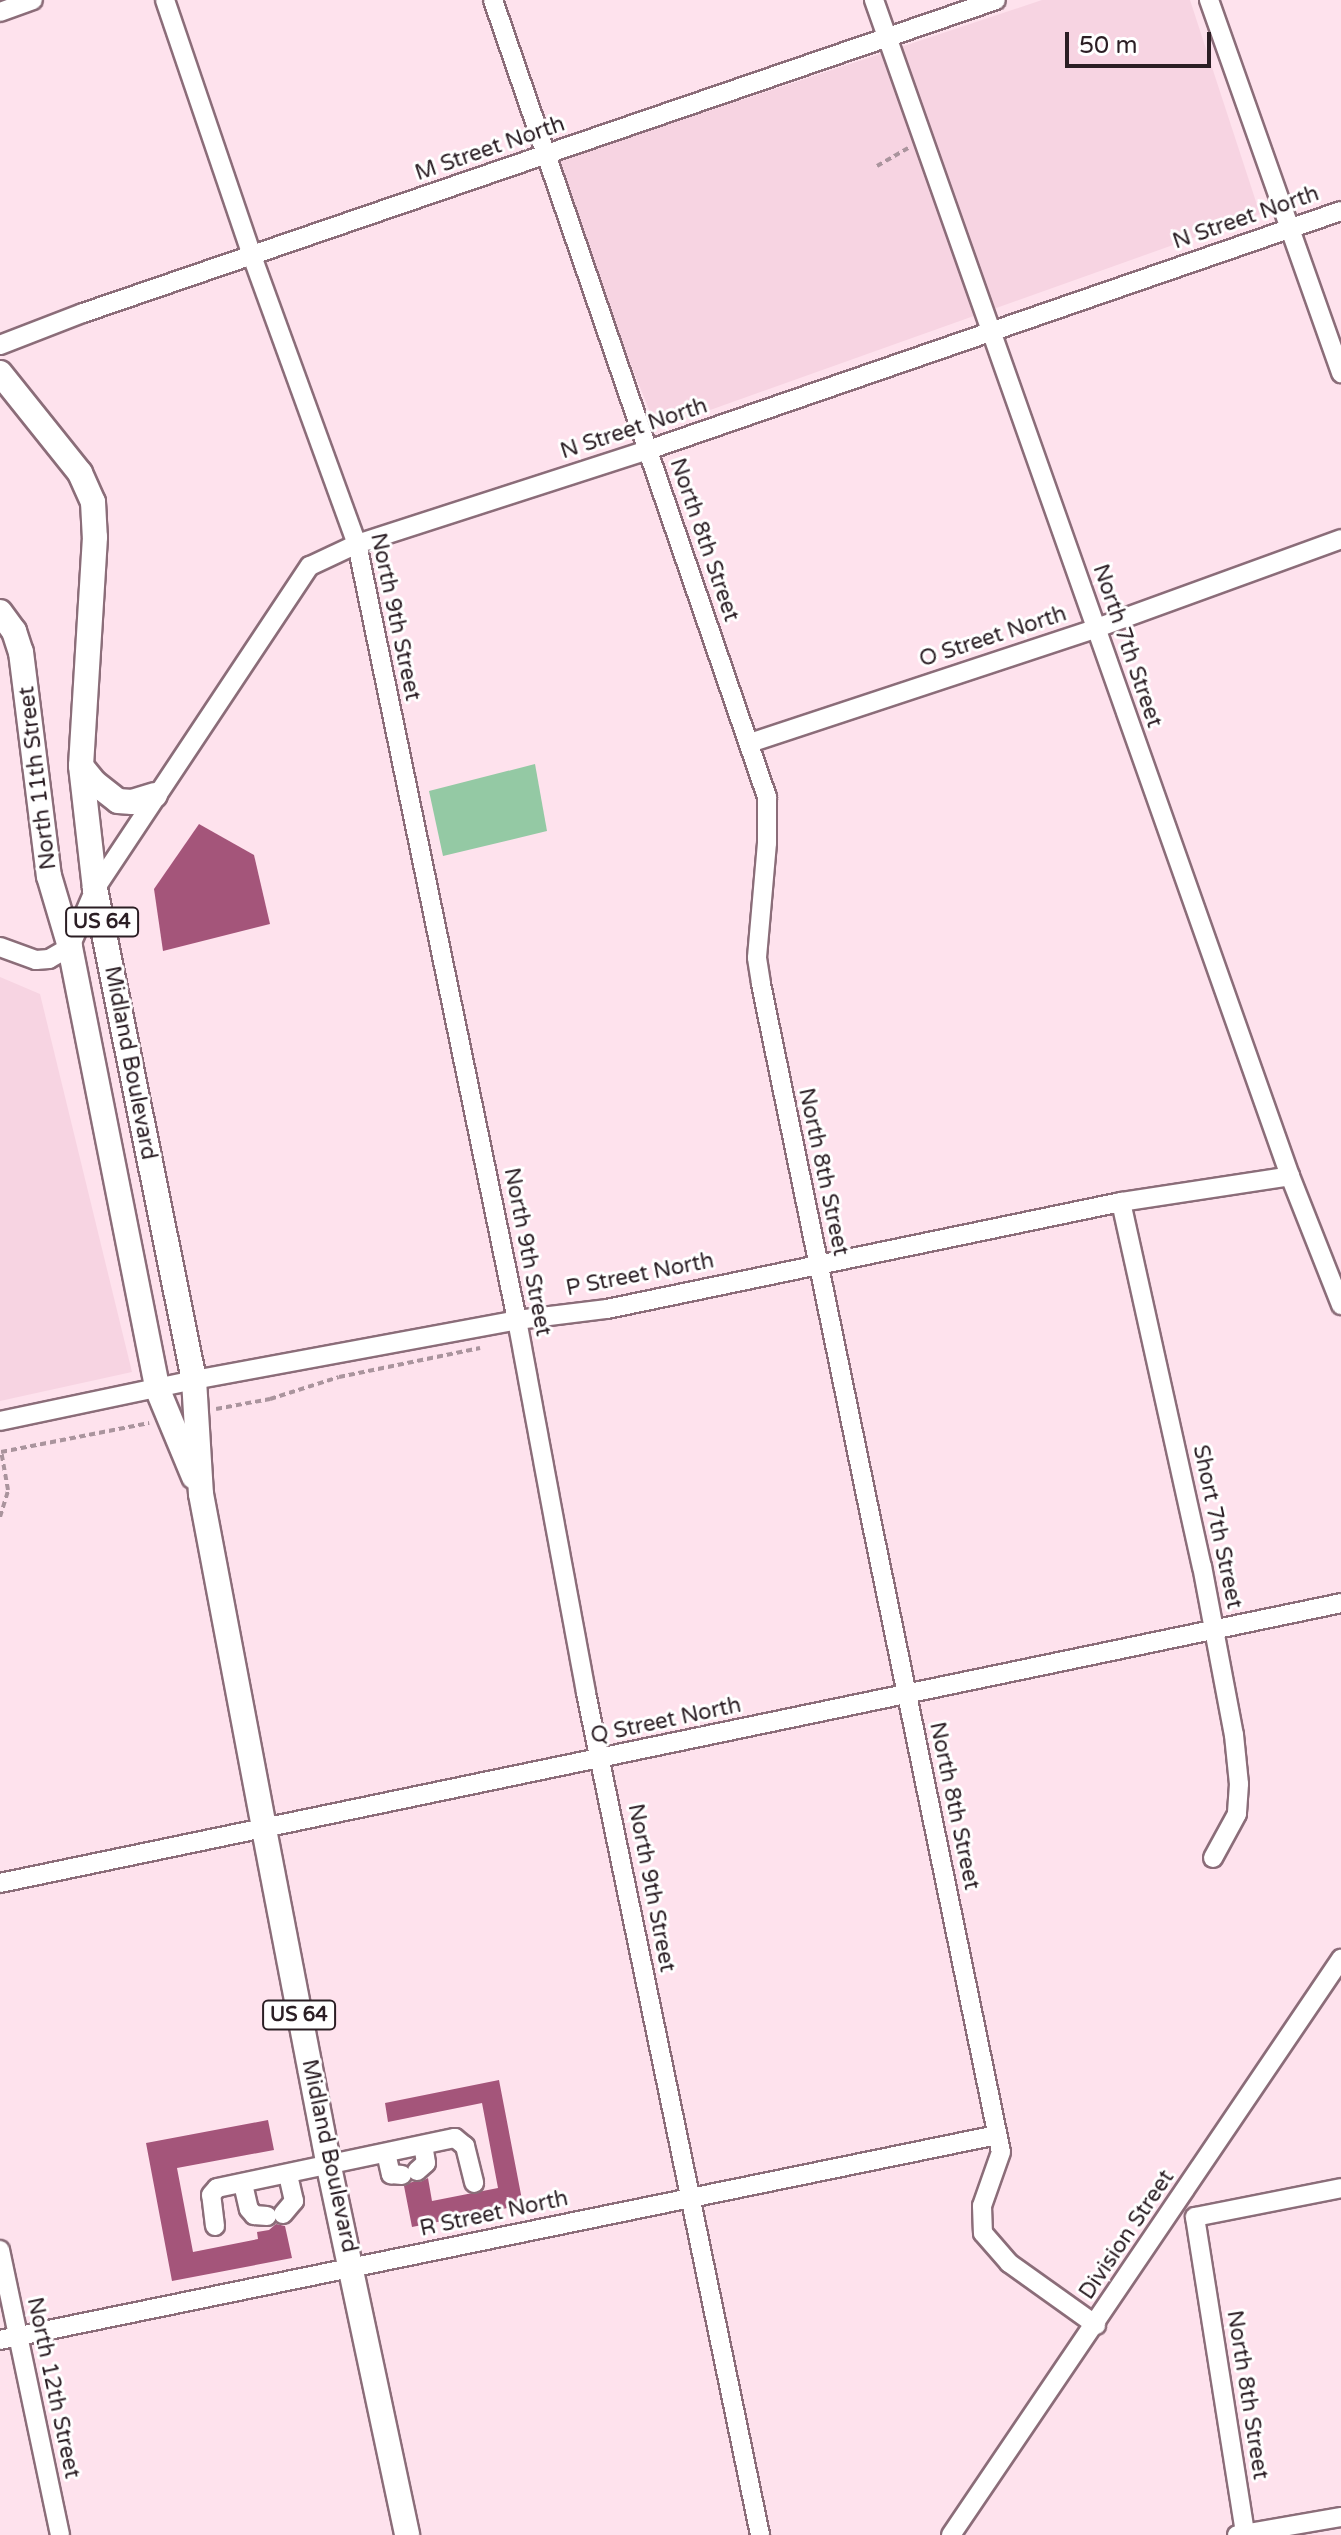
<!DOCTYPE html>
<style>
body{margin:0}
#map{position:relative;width:1341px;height:2535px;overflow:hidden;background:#fee2ed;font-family:"Varela Round",sans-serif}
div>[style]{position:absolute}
.built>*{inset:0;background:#f7d4e2}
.green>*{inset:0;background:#94c9a4}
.building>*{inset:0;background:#a4557a}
.path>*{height:4px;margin-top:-2px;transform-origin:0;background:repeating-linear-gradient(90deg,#aa949d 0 6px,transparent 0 10px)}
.roads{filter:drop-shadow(2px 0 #8b6d79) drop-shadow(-2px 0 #8b6d79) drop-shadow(0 2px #8b6d79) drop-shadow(0 -2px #8b6d79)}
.minor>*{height:18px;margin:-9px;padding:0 9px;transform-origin:9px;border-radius:9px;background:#fff}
.major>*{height:24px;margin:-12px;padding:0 12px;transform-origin:12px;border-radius:12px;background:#fff}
span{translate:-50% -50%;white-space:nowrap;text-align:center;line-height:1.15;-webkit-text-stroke:6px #fff;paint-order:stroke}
.shield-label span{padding:2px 6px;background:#fff;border:2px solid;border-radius:6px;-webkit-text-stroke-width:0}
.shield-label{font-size:20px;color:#2b1e24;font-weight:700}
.street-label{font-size:22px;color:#2b1e24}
.scale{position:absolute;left:1065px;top:32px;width:146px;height:36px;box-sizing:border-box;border:4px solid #2b1e24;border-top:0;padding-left:10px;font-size:24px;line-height:28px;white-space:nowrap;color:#2b1e24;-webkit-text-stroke:6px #fff;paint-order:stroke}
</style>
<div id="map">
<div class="built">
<div style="clip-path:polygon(1042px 0,1190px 0,1260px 214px,657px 429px,549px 164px)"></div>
<div style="clip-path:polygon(0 977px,40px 994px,132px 1372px,0 1401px)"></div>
</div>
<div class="green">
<div style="clip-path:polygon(535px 764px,547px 831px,443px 856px,429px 791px)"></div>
</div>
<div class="building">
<div style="clip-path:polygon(199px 824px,254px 855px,270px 924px,163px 951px,154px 889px)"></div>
<div style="clip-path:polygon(499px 2080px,523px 2205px,412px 2227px,404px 2186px,412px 2182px,420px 2182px,428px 2178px,432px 2201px,498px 2188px,482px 2103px,388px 2122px,385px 2103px)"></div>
<div style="clip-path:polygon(268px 2120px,274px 2150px,177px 2168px,193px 2252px,258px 2239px,257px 2232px,269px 2230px,276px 2224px,285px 2226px,292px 2258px,172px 2281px,146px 2143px)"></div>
</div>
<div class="path">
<div style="left:877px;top:166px;width:36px;rotate:-30deg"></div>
<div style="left:216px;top:1409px;width:55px;rotate:-10.5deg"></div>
<div style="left:270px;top:1399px;width:72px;rotate:-17.7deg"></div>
<div style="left:339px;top:1377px;width:144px;rotate:-11.6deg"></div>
<div style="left:0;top:1517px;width:28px;rotate:-73deg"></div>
<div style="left:8px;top:1490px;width:39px;rotate:-100deg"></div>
<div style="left:1px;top:1452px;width:151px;rotate:-11.1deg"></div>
</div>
<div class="roads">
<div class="minor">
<div style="left:165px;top:0;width:270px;rotate:71.2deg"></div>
<div style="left:252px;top:256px;width:307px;rotate:70deg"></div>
<div style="left:357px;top:544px;width:792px;rotate:78.35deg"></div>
<div style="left:517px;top:1320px;width:379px;rotate:79.5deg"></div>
<div style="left:586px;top:1693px;width:860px;rotate:78.32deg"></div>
<div style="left:493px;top:0;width:843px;rotate:71.03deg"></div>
<div style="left:767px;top:797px;width:46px;rotate:90deg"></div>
<div style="left:767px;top:843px;width:115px;rotate:95deg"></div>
<div style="left:757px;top:958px;width:26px;rotate:81deg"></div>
<div style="left:761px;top:984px;width:1192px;rotate:78.39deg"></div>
<div style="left:1001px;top:2152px;width:57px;rotate:109.4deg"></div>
<div style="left:982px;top:2206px;width:27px;rotate:88deg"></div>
<div style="left:983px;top:2233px;width:40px;rotate:49deg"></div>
<div style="left:1009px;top:2263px;width:107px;rotate:35.5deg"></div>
<div style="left:874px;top:0;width:1247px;rotate:70.52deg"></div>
<div style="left:1290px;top:1176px;width:139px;rotate:68.4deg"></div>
<div style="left:1209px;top:0;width:396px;rotate:70.5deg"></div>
<div style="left:0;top:12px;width:35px;rotate:-20deg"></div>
<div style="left:0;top:345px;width:89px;rotate:-21.1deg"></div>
<div style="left:83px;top:313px;width:965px;rotate:-18.92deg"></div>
<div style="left:750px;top:743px;width:366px;rotate:-18.3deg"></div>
<div style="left:1097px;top:628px;width:260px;rotate:-20deg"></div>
<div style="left:0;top:947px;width:38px;rotate:20deg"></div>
<div style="left:36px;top:960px;width:13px;rotate:-4deg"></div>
<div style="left:49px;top:959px;width:24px;rotate:-30deg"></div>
<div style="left:70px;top:947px;width:63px;rotate:-66.7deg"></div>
<div style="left:95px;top:889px;width:388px;rotate:-56.4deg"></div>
<div style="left:310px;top:566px;width:52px;rotate:-25.1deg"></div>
<div style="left:357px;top:544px;width:306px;rotate:-17.9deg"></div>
<div style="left:648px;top:450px;width:733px;rotate:-19.03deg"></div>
<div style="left:1121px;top:1202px;width:373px;rotate:77.5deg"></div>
<div style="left:1202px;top:1566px;width:172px;rotate:79.3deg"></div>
<div style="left:1234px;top:1735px;width:49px;rotate:84.2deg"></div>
<div style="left:1239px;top:1784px;width:30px;rotate:94deg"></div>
<div style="left:1237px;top:1814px;width:50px;rotate:118.6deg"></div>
<div style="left:0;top:1421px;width:198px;rotate:-11.9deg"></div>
<div style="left:194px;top:1380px;width:329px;rotate:-10.5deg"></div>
<div style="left:517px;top:1320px;width:91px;rotate:-7deg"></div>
<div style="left:607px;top:1309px;width:525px;rotate:-11.76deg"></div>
<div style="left:1121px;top:1202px;width:171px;rotate:-8.7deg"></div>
<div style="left:0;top:1883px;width:1370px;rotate:-11.79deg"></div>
<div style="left:386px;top:2153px;width:22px;rotate:77deg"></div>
<div style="left:391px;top:2174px;width:11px;rotate:5deg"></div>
<div style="left:417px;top:2171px;width:12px;rotate:-42deg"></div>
<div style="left:426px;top:2163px;width:18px;rotate:-99deg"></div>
<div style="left:243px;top:2184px;width:26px;rotate:77deg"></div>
<div style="left:249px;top:2209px;width:8px;rotate:50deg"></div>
<div style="left:254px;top:2215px;width:13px;rotate:4deg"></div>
<div style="left:283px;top:2214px;width:17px;rotate:-50deg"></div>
<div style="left:294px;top:2201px;width:26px;rotate:-103deg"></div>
<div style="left:1195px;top:2217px;width:321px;rotate:81deg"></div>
<div style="left:1195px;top:2217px;width:149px;rotate:-11.2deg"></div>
<div style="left:215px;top:2226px;width:31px;rotate:-97deg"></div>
<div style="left:211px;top:2195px;width:9px;rotate:-49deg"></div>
<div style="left:217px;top:2188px;width:243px;rotate:-11.9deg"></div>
<div style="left:455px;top:2138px;width:13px;rotate:39deg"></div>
<div style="left:465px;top:2146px;width:38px;rotate:76deg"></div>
<div style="left:0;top:2250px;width:291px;rotate:78.1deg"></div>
<div style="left:0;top:2340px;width:1018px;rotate:-11.62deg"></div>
<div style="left:951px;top:2535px;width:696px;rotate:-55.9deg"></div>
<div style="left:1237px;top:2535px;width:106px;rotate:-9.8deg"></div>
</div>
<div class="major">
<div style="left:0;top:373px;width:128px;rotate:51.3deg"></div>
<div style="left:80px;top:473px;width:32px;rotate:66deg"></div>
<div style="left:93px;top:502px;width:35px;rotate:87deg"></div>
<div style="left:95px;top:537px;width:229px;rotate:93.5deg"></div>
<div style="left:81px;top:766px;width:124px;rotate:83.5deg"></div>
<div style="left:95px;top:889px;width:501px;rotate:78.6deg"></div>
<div style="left:194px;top:1380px;width:114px;rotate:86.5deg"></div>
<div style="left:201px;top:1494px;width:341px;rotate:79.3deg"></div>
<div style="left:264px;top:1829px;width:344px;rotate:79.1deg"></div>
<div style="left:329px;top:2167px;width:376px;rotate:78deg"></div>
<div style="left:0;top:612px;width:24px;rotate:54deg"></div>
<div style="left:14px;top:631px;width:22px;rotate:72deg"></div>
<div style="left:21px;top:652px;width:226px;rotate:82.9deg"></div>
<div style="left:49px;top:876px;width:74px;rotate:73.5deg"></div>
<div style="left:70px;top:947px;width:449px;rotate:78.8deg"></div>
<div style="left:157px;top:1388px;width:96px;rotate:67.4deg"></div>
<div style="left:81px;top:766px;width:22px;rotate:51deg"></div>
<div style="left:95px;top:783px;width:29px;rotate:38deg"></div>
<div style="left:118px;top:801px;width:14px;rotate:4deg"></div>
<div style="left:132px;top:802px;width:24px;rotate:-17deg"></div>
</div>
</div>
<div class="shield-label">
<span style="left:102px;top:922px">US 64</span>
<span style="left:299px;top:2015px">US 64</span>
</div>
<div class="street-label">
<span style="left:490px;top:149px;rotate:-19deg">M Street North</span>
<span style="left:1246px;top:218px;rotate:-19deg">N Street North</span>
<span style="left:634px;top:429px;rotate:-18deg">N Street North</span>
<span style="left:704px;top:540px;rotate:71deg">North 8th Street</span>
<span style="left:395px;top:617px;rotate:78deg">North 9th Street</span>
<span style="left:993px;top:637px;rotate:-18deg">O Street North</span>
<span style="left:1127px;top:646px;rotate:71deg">North 7th Street</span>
<span style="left:38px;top:778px;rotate:-97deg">North 11th Street</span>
<span style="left:130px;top:1063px;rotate:79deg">Midland Boulevard</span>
<span style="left:823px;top:1172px;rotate:78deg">North 8th Street</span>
<span style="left:527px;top:1252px;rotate:79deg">North 9th Street</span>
<span style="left:640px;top:1275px;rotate:-11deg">P Street North</span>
<span style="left:1217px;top:1527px;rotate:78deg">Short 7th Street</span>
<span style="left:666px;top:1721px;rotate:-12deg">Q Street North</span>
<span style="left:954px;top:1806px;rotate:78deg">North 8th Street</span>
<span style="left:651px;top:1888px;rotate:79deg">North 9th Street</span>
<span style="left:329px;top:2156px;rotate:78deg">Midland Boulevard</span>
<span style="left:494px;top:2214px;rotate:-12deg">R Street North</span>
<span style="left:1127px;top:2235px;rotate:-56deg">Division Street</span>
<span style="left:53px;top:2388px;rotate:78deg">North 12th Street</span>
<span style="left:1247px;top:2395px;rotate:81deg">North 8th Street</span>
</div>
<div class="scale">50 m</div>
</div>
